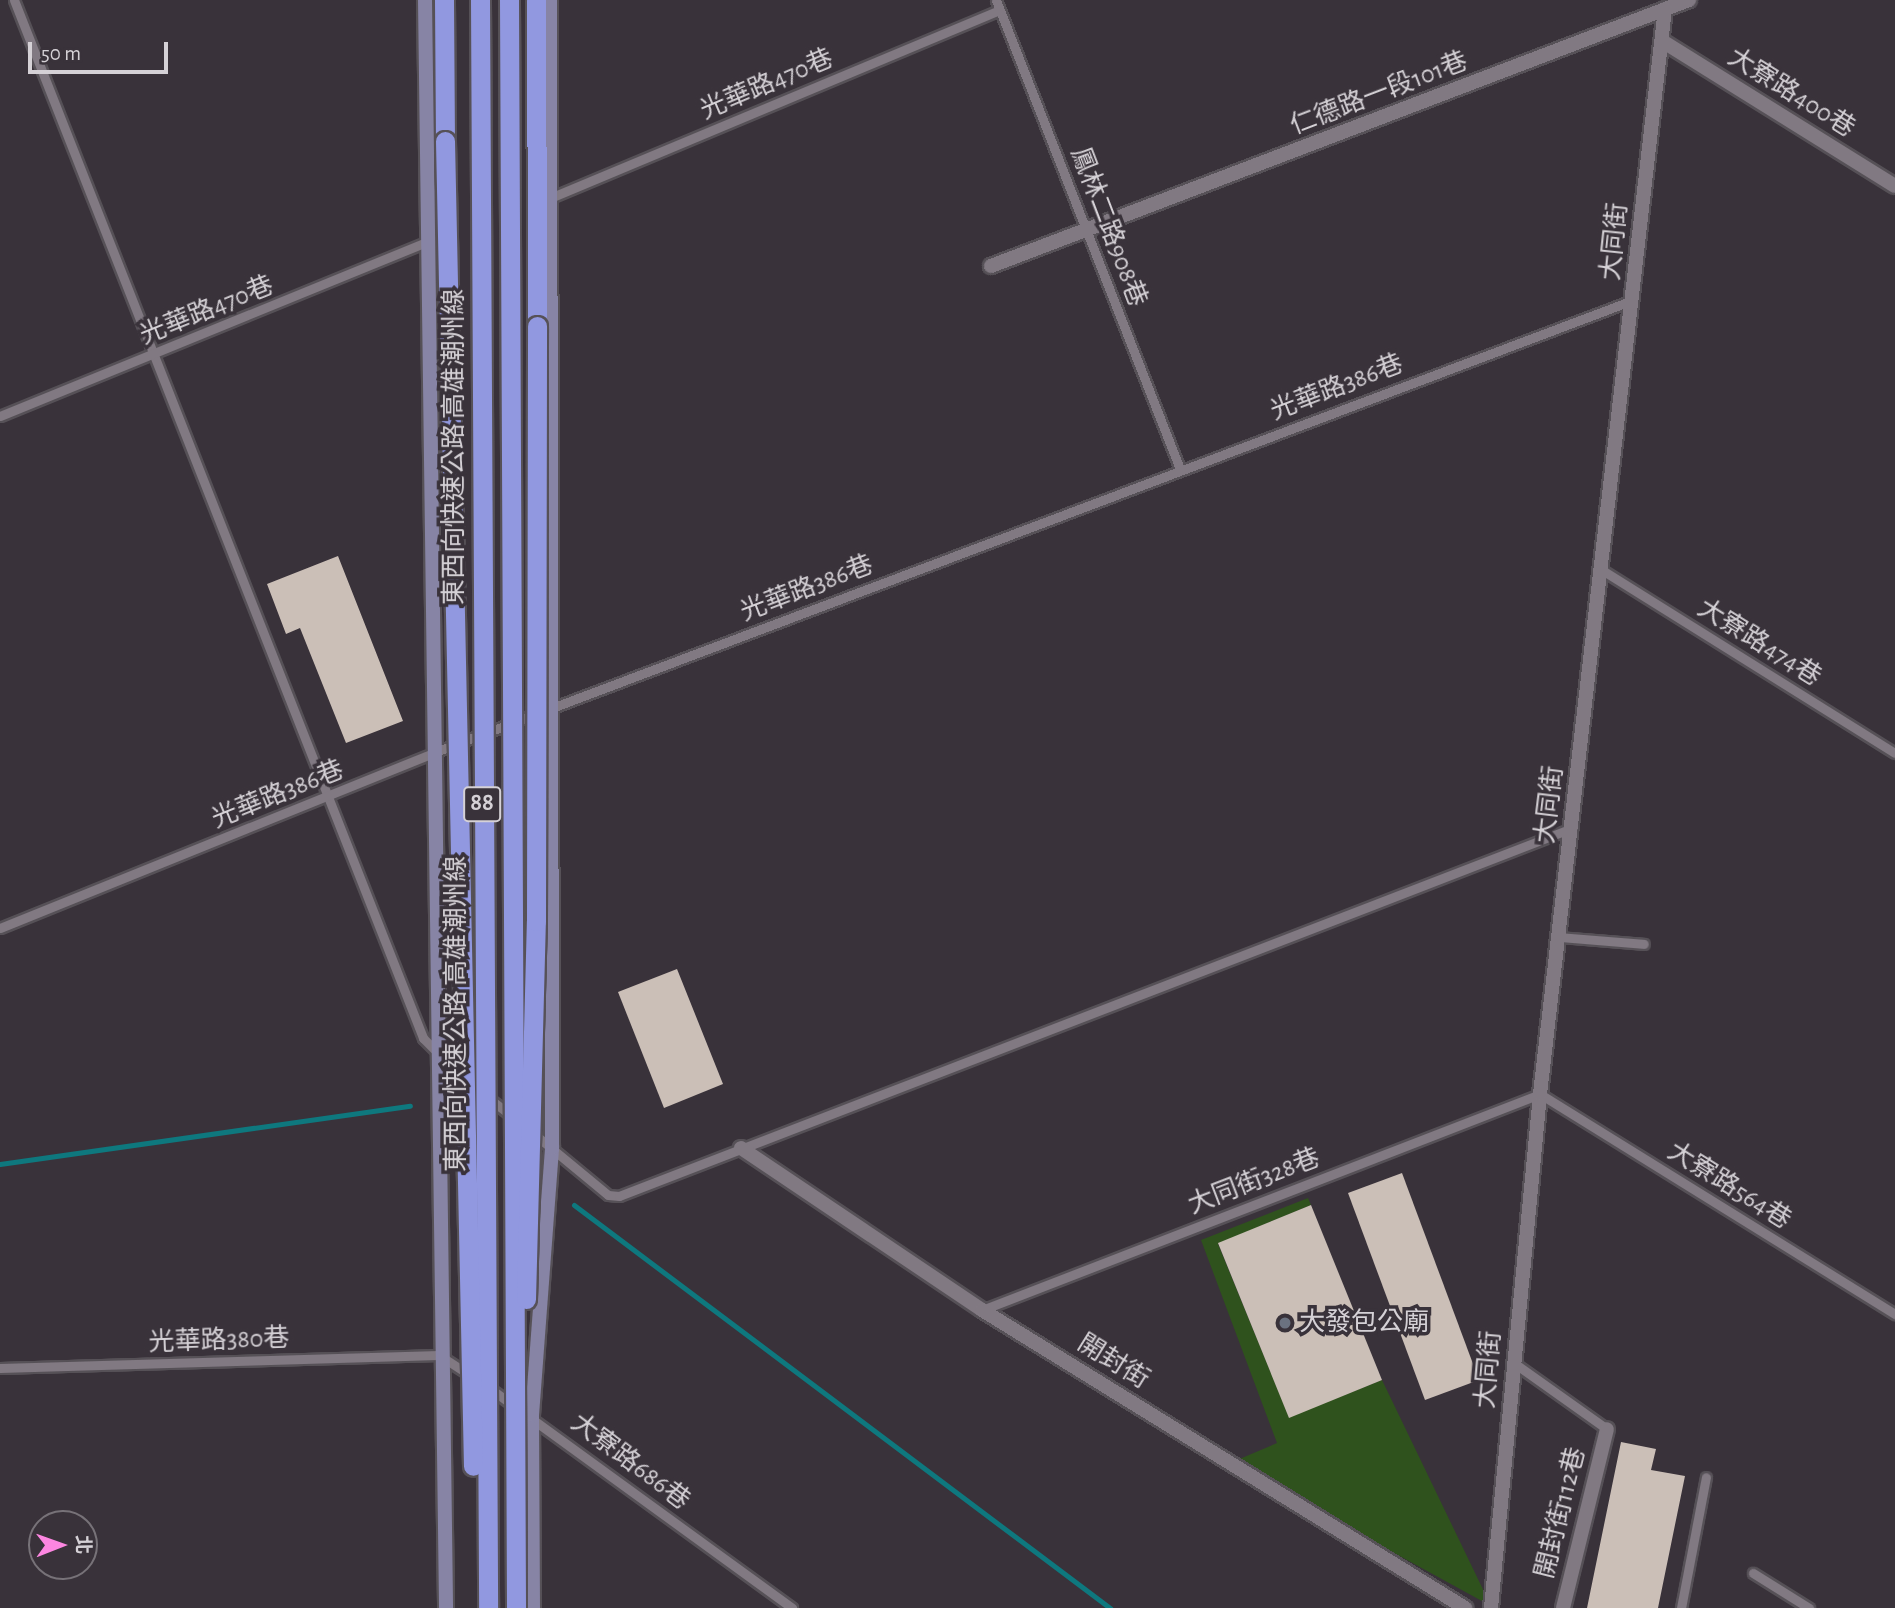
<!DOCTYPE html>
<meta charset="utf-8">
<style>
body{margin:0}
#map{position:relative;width:1895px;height:1608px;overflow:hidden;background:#39323a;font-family:"Alegreya Sans","Noto Sans TC",sans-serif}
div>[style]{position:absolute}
.green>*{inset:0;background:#2f521d}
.stream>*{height:5px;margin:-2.5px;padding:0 2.5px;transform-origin:2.5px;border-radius:2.5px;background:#0e787e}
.building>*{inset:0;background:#cbbfb7}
.roads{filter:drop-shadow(2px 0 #565157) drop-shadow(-2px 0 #565157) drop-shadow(0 2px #565157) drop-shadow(0 -2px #565157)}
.service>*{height:9px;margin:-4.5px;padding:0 4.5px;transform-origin:4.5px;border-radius:4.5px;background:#817982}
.minor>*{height:14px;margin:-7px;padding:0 7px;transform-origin:7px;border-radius:7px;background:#817982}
.secondary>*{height:14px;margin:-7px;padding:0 7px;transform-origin:7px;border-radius:7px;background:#8784a5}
.trunk>*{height:19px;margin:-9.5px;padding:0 9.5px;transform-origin:9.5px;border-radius:9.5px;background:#9198e0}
.bridges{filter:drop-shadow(2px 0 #565157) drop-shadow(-2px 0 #565157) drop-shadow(0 2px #565157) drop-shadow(0 -2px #565157)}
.trunk-bridge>*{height:19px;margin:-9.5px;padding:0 9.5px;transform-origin:9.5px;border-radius:9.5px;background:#9198e0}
.dots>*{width:19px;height:19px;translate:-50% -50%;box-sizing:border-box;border:4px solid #39323a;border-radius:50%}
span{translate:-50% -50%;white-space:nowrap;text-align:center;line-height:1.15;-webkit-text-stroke:7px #39323a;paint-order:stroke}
.shield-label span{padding:2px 5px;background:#39323a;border:2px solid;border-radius:5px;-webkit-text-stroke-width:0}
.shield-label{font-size:24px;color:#d5d1d6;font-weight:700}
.street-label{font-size:26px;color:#d5d1d6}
.poi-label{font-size:26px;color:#d5d1d6}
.left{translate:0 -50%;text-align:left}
.north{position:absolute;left:28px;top:1510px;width:70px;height:70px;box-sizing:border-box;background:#39323a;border:2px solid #777278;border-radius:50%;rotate:89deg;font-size:19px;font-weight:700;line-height:28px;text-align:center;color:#d5d1d6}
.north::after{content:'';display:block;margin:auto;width:24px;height:32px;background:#fd86e1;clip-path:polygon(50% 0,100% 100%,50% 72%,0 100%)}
.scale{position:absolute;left:28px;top:42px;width:140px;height:32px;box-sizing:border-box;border:4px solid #d5d1d6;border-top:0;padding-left:9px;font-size:21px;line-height:24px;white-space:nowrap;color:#d5d1d6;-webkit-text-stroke:5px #39323a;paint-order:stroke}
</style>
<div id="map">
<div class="green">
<div style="clip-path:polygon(1308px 1198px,1311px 1205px,1218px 1244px,1289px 1417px,1382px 1380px,1491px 1606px,1230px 1463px,1277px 1443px,1201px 1240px)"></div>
</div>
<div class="stream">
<div style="left:0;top:1164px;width:414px;rotate:-8.1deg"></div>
<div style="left:574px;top:1205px;width:671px;rotate:36.94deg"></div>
</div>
<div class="building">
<div style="clip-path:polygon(338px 556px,403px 721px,346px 743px,300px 628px,286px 634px,267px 584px)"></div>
<div style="clip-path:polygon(677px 969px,723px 1084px,664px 1108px,618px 992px)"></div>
<div style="clip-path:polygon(1402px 1173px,1479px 1380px,1425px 1400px,1348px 1193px)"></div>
<div style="clip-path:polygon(1311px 1205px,1382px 1380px,1289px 1418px,1218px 1243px)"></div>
<div style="clip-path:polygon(1621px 1442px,1656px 1449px,1651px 1470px,1685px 1476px,1658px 1608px,1587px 1608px)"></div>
</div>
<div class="roads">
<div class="service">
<div style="left:14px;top:0;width:1116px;rotate:68.49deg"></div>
<div style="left:423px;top:1038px;width:58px;rotate:45deg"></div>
<div style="left:996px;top:0;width:504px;rotate:68.58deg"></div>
<div style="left:550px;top:198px;width:487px;rotate:-22.7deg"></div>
<div style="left:0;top:416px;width:462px;rotate:-22.2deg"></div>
<div style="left:1602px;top:570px;width:345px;rotate:32deg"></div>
<div style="left:0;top:928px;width:469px;rotate:-22deg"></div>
<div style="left:435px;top:752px;width:1280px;rotate:-20.67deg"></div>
<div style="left:1559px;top:937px;width:85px;rotate:4.7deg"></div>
<div style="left:486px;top:1096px;width:36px;rotate:38deg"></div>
<div style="left:533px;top:1133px;width:97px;rotate:39.6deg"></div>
<div style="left:608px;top:1195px;width:11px;rotate:5deg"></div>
<div style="left:619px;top:1196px;width:1022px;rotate:-21.11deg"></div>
<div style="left:982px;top:1310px;width:598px;rotate:-21.16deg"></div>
<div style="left:1540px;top:1094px;width:418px;rotate:31.8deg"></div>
<div style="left:1514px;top:1363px;width:114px;rotate:35.4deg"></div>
<div style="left:0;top:1368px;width:439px;rotate:-1.7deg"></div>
<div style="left:439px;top:1355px;width:37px;rotate:33deg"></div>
<div style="left:488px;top:1387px;width:376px;rotate:36deg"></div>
<div style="left:1753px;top:1573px;width:66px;rotate:32deg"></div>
<div style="left:1681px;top:1608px;width:133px;rotate:-79.2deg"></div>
</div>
<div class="minor">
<div style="left:1662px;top:41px;width:274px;rotate:31.9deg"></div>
<div style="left:991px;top:266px;width:747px;rotate:-20.86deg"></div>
<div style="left:741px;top:1148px;width:290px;rotate:33.9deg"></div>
<div style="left:982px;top:1310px;width:568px;rotate:31.67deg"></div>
<div style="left:1491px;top:1608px;width:516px;rotate:-84.55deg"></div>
<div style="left:1540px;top:1094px;width:1092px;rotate:-83.43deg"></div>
<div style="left:1563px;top:1608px;width:184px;rotate:-76.2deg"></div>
</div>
<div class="secondary">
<div style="left:425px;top:0;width:1608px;rotate:89.25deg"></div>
<div style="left:533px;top:1608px;width:193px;rotate:-90.3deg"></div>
<div style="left:532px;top:1415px;width:268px;rotate:-85.7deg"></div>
<div style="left:552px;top:1148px;width:1148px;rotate:-90.1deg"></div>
</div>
<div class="trunk">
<div style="left:444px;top:0;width:141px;rotate:89.6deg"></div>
<div style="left:536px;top:0;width:326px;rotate:89.8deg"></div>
</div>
</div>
<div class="bridges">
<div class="trunk-bridge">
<div style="left:480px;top:0;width:1608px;rotate:89.71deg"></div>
<div style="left:509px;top:0;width:1608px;rotate:89.75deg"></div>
<div style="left:445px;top:141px;width:1325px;rotate:88.79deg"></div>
<div style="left:526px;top:1299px;width:378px;rotate:-88.5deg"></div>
<div style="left:536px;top:921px;width:595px;rotate:-89.9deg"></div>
</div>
</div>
<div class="dots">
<div style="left:1285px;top:1323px;background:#6b7280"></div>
</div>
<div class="shield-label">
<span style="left:482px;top:804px">88</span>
</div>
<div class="street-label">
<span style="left:767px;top:85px;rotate:-23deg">光華路470巷</span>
<span style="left:1791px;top:93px;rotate:32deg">大寮路400巷</span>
<span style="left:1379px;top:94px;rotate:-21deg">仁德路一段101巷</span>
<span style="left:1108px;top:227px;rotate:69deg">鳳林二路908巷</span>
<span style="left:1615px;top:242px;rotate:-84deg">大同街</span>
<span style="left:207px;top:311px;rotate:-22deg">光華路470巷</span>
<span style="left:1337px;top:388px;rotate:-21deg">光華路386巷</span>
<span style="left:455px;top:447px;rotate:-90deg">東西向快速公路 高雄潮州線</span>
<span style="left:807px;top:589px;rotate:-21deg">光華路386巷</span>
<span style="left:1759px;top:643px;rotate:32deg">大寮路474巷</span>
<span style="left:278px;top:795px;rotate:-22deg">光華路386巷</span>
<span style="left:1550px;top:805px;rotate:-83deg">大同街</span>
<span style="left:457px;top:1014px;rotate:-90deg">東西向快速公路 高雄潮州線</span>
<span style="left:1254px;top:1182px;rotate:-21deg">大同街328巷</span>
<span style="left:1729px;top:1186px;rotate:32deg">大寮路564巷</span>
<span style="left:219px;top:1341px;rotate:-2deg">光華路380巷</span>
<span style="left:1113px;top:1362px;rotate:32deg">開封街</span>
<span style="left:1489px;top:1370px;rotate:-85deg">大同街</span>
<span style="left:630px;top:1462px;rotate:37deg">大寮路686巷</span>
<span style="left:1561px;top:1513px;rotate:-76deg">開封街112巷</span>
</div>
<div class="poi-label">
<span class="left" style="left:1299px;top:1323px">大發包公廟</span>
</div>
<div class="north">北</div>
<div class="scale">50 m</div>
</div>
